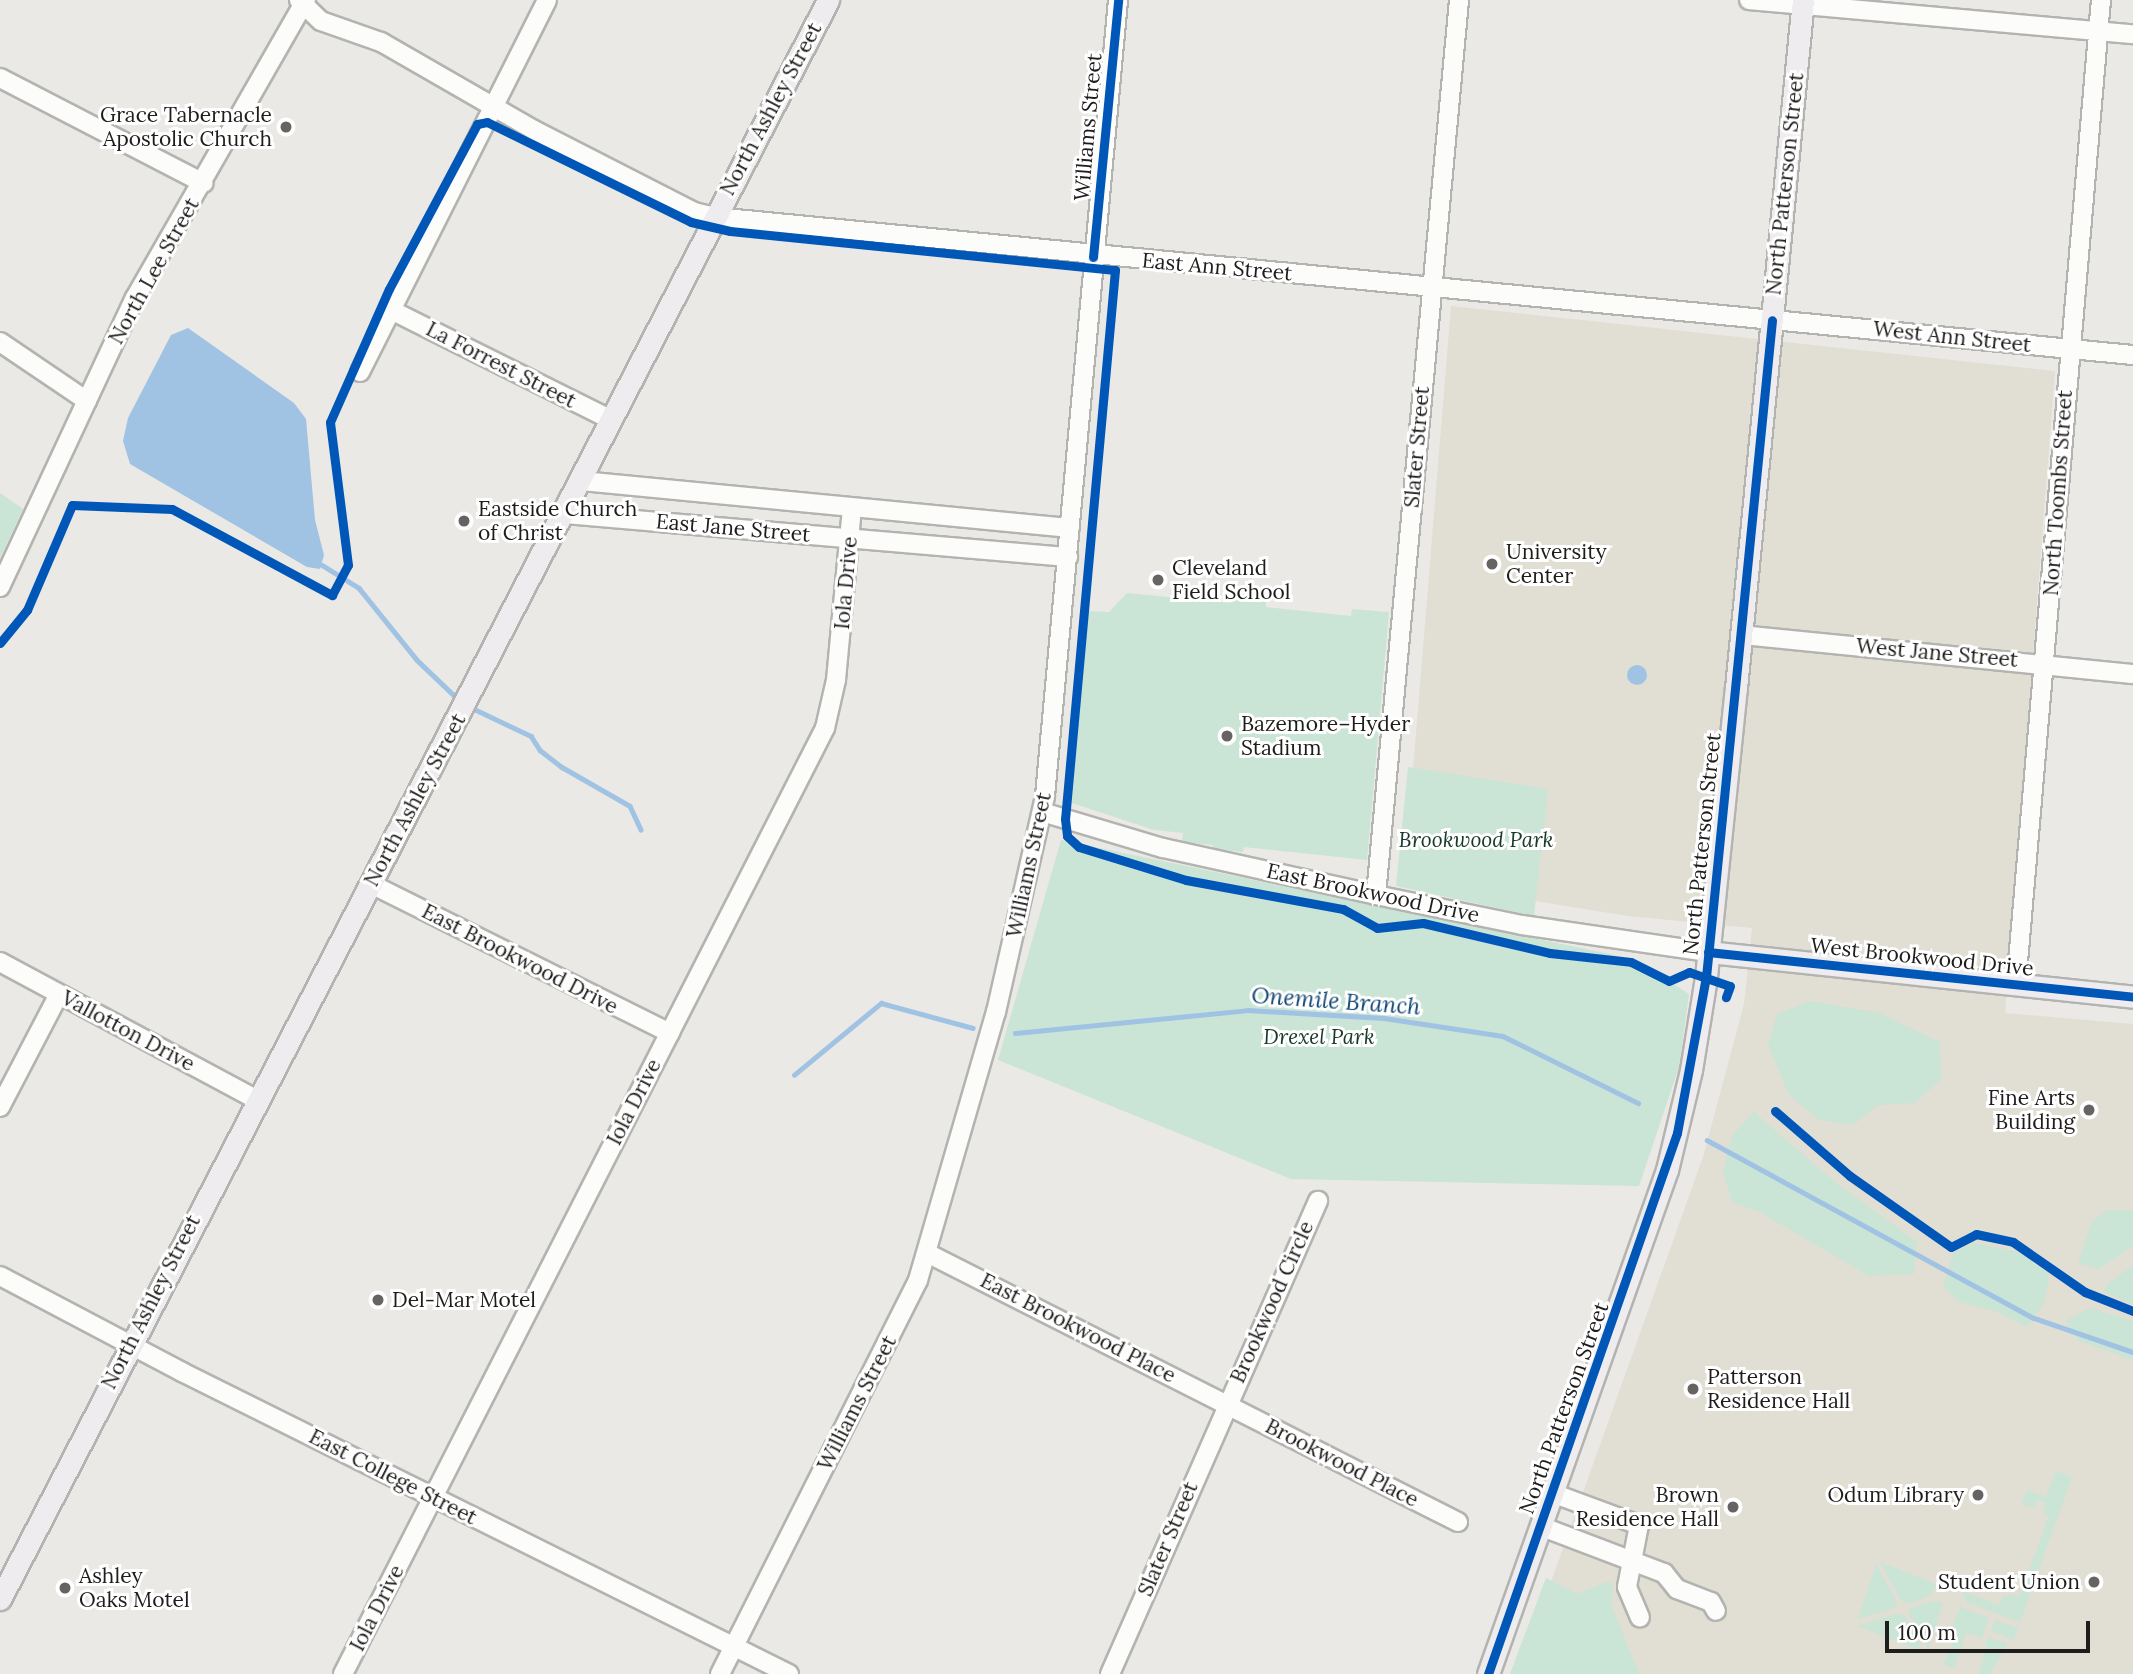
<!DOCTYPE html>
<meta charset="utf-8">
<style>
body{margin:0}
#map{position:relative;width:2133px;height:1674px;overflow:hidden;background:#eae9e5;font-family:Lora,serif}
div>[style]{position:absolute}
.built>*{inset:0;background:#e1ded4}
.green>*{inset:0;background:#cae4d6}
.water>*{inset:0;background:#a0c2e3}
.round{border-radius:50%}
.stream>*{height:4.5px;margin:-2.25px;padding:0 2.25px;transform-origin:2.25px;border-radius:2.25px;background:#a0c2e3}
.roads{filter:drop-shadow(2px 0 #b3b3b0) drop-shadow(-2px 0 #b3b3b0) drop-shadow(0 2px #b3b3b0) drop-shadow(0 -2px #b3b3b0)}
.minor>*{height:18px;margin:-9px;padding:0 9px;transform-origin:9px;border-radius:9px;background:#fcfcfb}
.major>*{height:21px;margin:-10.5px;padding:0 10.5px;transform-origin:10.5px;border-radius:10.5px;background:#efecef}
.cycleway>*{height:9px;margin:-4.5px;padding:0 4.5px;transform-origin:4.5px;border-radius:4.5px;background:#0057b8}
.dots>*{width:19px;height:19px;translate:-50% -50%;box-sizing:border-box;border:4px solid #fff;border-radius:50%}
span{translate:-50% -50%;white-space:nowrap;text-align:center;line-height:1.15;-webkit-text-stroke:6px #fff;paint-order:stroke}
.street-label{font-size:21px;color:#1e1d1b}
.poi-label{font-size:21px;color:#1e1d1b}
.right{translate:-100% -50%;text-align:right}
.left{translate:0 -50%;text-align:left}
.park-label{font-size:21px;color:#17382a;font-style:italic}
.water-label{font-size:23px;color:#124874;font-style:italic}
.scale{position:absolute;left:1885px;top:1621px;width:205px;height:32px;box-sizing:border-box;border:4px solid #1e1d1b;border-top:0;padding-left:9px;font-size:21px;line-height:24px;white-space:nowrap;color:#1e1d1b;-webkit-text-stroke:5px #fff;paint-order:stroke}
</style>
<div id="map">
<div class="built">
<div style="clip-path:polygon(1451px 306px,2055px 371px,2005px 1013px,2133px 1024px,2133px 1674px,1518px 1674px,1703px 1157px,1744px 1004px,1752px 928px,1628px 916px,1404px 880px)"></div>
</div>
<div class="green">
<div style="clip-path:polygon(0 493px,23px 509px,0 558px)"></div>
<div style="clip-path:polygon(1233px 592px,1266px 596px,1266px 607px,1351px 616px,1352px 609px,1389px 612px,1367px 860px,1244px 847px,1243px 852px,1213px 849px,1213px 845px,1182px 842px,1183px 833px,1154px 830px,1072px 803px,1086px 611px,1109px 612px,1127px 593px,1231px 603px)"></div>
<div style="clip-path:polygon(1408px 767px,1548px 789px,1534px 916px,1396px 886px)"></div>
<div style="clip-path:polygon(1061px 840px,1634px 959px,1689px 994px,1679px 1067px,1639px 1186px,1291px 1179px,998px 1060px)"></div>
<div style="clip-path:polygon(1810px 1001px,1879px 1013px,1940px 1042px,1941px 1080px,1914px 1103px,1878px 1105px,1853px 1125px,1819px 1120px,1789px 1095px,1768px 1045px,1777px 1014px)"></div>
<div style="clip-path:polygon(1754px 1112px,1834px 1181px,1917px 1242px,1914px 1274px,1869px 1276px,1758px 1211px,1732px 1202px,1723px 1172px,1732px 1136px)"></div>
<div style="clip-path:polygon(2108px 1210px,2133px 1210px,2133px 1246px,2099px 1269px,2078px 1263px,2092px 1221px)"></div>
<div style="clip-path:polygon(1975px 1243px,2019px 1252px,2049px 1274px,2045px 1301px,2027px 1327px,1995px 1311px,1959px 1302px,1943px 1286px,1953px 1253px)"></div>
<div style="clip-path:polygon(2133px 1266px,2133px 1304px,2104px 1292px,2107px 1284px)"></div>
<div style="clip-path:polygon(2090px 1308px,2133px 1321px,2133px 1360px,2079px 1341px,2065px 1321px)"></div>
<div style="clip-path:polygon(2056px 1471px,2072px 1477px,2020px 1622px,1966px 1602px,1962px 1591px,1999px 1605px,2003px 1596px,2020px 1595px,2049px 1515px,2043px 1512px,2046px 1503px,2037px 1500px,2034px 1508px,2022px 1504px,2027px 1490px,2046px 1497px)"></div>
<div style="clip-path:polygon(1880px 1562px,1936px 1584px,1931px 1595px,1909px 1604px,1901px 1600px)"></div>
<div style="clip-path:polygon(1876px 1564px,1897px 1602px,1894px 1608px,1858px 1619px)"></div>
<div style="clip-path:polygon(1546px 1578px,1578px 1594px,1606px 1582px,1613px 1584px,1611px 1604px,1639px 1674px,1510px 1674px)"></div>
<div style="clip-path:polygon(1935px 1601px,1943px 1604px,1928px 1649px,1909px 1614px,1911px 1608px)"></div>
<div style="clip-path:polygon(1960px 1607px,1989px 1618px,1982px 1638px,1966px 1633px,1954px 1669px,1943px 1664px,1958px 1632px,1952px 1629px)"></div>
<div style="clip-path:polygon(1896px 1614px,1905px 1616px,1923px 1651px,1857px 1626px)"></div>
<div style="clip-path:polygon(1995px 1620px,2018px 1628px,2014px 1640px,1991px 1631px)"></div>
<div style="clip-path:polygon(1988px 1637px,2007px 1644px,1990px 1674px,1979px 1674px)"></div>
</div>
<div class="water">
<div style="clip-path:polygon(188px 328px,294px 403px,306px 419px,315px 520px,324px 555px,320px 569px,307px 567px,130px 464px,123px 441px,128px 418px,171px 335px)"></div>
<div class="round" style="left:1627px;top:665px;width:20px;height:20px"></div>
</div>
<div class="stream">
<div style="left:322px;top:565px;width:44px;rotate:31.9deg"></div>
<div style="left:359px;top:588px;width:92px;rotate:51.1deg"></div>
<div style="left:417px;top:660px;width:57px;rotate:43.6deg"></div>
<div style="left:468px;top:706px;width:70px;rotate:25.5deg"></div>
<div style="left:531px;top:736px;width:17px;rotate:57deg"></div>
<div style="left:540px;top:750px;width:28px;rotate:38deg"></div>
<div style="left:562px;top:767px;width:78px;rotate:29.8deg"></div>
<div style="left:630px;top:806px;width:26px;rotate:65deg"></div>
<div style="left:1015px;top:1033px;width:234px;rotate:-5.6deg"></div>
<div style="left:1248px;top:1010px;width:136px;rotate:3.4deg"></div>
<div style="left:1384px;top:1018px;width:120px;rotate:8.6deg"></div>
<div style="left:1503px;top:1036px;width:151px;rotate:26.4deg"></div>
<div style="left:794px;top:1075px;width:113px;rotate:-39.6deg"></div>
<div style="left:881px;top:1003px;width:95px;rotate:15.2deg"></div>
<div style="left:1707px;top:1140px;width:372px;rotate:28.6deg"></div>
<div style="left:2034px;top:1318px;width:105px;rotate:19deg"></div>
</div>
<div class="roads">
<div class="minor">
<div style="left:299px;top:0;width:30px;rotate:44deg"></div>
<div style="left:321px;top:21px;width:64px;rotate:19.3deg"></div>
<div style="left:381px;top:42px;width:177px;rotate:29.9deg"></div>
<div style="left:534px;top:130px;width:180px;rotate:27.1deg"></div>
<div style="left:694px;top:212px;width:22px;rotate:13deg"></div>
<div style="left:715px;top:217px;width:1425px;rotate:5.56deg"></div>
<div style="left:1749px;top:0;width:386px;rotate:5.1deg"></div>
<div style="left:0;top:78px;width:229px;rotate:27.3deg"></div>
<div style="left:389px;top:309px;width:249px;rotate:26.5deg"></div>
<div style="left:0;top:342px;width:105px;rotate:34.1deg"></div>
<div style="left:360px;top:372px;width:416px;rotate:-63.3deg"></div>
<div style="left:582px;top:481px;width:490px;rotate:5.5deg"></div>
<div style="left:565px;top:514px;width:505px;rotate:4.89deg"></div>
<div style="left:0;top:587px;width:319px;rotate:-65deg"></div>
<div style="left:135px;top:298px;width:344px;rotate:-60.2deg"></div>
<div style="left:1742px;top:635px;width:393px;rotate:5.7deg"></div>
<div style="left:1042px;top:812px;width:126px;rotate:16.6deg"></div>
<div style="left:1163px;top:848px;width:218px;rotate:12.4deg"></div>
<div style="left:1376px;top:895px;width:149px;rotate:11.6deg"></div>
<div style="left:1522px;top:925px;width:188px;rotate:8.3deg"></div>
<div style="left:371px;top:884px;width:334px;rotate:26.5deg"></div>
<div style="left:1376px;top:895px;width:899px;rotate:-84.7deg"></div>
<div style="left:0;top:962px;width:292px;rotate:28.2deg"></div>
<div style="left:2016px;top:985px;width:989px;rotate:-85.07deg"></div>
<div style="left:0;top:1107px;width:127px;rotate:-62.4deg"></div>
<div style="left:929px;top:1254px;width:593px;rotate:26.87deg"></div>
<div style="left:0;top:1276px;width:206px;rotate:27.8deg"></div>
<div style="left:182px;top:1372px;width:678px;rotate:26.45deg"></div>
<div style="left:1552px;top:1493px;width:93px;rotate:20.2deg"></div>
<div style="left:1639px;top:1525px;width:63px;rotate:101deg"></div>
<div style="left:1627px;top:1587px;width:33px;rotate:67deg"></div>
<div style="left:1540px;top:1526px;width:133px;rotate:20.8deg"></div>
<div style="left:1664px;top:1573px;width:21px;rotate:51deg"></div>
<div style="left:1677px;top:1589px;width:36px;rotate:21deg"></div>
<div style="left:1711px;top:1602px;width:10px;rotate:61deg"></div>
<div style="left:343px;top:1674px;width:1062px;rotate:-63deg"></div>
<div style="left:825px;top:728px;width:49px;rotate:-77.1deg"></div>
<div style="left:836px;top:680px;width:172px;rotate:-84.7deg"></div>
<div style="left:720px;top:1674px;width:441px;rotate:-63.3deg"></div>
<div style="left:918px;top:1280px;width:279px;rotate:-73.8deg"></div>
<div style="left:996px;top:1012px;width:221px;rotate:-77.2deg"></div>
<div style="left:1045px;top:796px;width:799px;rotate:-84.76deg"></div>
<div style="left:1110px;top:1674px;width:517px;rotate:-66.26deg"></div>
</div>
<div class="major">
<div style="left:1708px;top:952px;width:427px;rotate:6deg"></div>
<div style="left:0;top:1599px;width:1801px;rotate:-62.62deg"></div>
<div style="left:1488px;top:1674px;width:535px;rotate:-70.45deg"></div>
<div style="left:1667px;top:1170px;width:103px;rotate:-76.5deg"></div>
<div style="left:1691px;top:1070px;width:94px;rotate:-80.8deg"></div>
<div style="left:1706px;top:977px;width:291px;rotate:-84.1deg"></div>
<div style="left:1736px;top:688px;width:691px;rotate:-84.44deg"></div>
</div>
</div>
<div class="cycleway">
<div style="left:1093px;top:257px;width:258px;rotate:-84.4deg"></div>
<div style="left:0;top:643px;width:43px;rotate:-50.7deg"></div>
<div style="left:27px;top:610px;width:114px;rotate:-66.8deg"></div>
<div style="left:72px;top:505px;width:100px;rotate:2.3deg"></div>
<div style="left:172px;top:509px;width:182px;rotate:28.3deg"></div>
<div style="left:332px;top:595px;width:34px;rotate:-62deg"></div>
<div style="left:348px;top:565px;width:144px;rotate:-97.2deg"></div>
<div style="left:330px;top:422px;width:145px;rotate:-66.1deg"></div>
<div style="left:389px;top:289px;width:187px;rotate:-61.9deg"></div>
<div style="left:477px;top:124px;width:10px;rotate:-11deg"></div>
<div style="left:487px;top:122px;width:227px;rotate:26.1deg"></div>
<div style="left:691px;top:222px;width:40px;rotate:13deg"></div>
<div style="left:730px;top:231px;width:387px;rotate:5.8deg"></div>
<div style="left:1115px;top:270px;width:551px;rotate:95.2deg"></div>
<div style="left:1065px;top:819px;width:17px;rotate:83deg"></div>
<div style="left:1067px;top:836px;width:16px;rotate:43deg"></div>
<div style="left:1079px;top:847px;width:112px;rotate:17.1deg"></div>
<div style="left:1186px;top:880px;width:160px;rotate:10.5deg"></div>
<div style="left:1343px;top:909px;width:39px;rotate:29deg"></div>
<div style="left:1377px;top:928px;width:46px;rotate:-6.2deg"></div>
<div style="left:1423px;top:923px;width:130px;rotate:13.3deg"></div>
<div style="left:1550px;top:953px;width:81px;rotate:6.3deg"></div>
<div style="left:1631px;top:962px;width:42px;rotate:26.6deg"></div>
<div style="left:1669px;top:981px;width:22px;rotate:-24deg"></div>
<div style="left:1689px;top:972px;width:43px;rotate:18.9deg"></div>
<div style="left:1730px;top:986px;width:12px;rotate:110deg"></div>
<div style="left:1708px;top:952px;width:427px;rotate:6deg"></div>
<div style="left:1775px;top:1111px;width:99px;rotate:40.9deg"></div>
<div style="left:1850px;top:1176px;width:123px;rotate:35.1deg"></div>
<div style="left:1951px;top:1247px;width:28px;rotate:-27deg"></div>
<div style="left:1976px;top:1234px;width:38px;rotate:12deg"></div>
<div style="left:2013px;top:1242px;width:88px;rotate:34.8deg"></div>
<div style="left:2085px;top:1292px;width:52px;rotate:21.6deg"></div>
<div style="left:1488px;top:1674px;width:573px;rotate:-70.74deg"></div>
<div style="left:1677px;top:1133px;width:159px;rotate:-79.5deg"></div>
<div style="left:1706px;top:977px;width:660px;rotate:-84.26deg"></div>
</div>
<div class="dots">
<div style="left:286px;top:127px;background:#656462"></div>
<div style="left:464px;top:521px;background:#656462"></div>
<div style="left:1492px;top:564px;background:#656462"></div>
<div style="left:1158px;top:580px;background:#656462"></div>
<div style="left:1227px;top:736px;background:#656462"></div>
<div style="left:2089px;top:1110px;background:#656462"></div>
<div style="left:378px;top:1300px;background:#656462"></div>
<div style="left:1693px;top:1389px;background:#656462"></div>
<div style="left:1978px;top:1495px;background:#656462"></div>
<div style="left:1733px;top:1507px;background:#656462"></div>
<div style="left:2094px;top:1582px;background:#656462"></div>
<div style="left:65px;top:1588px;background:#656462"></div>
</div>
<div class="street-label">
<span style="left:771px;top:109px;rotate:-62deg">North Ashley Street</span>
<span style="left:1088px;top:127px;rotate:-85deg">Williams Street</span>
<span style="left:1785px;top:184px;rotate:-84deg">North Patterson Street</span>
<span style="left:1217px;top:267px;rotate:5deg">East Ann Street</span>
<span style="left:154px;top:271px;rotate:-61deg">North Lee Street</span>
<span style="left:1952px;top:337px;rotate:6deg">West Ann Street</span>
<span style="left:501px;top:365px;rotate:27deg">La Forrest Street</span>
<span style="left:1417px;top:447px;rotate:-85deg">Slater Street</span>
<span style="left:2058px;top:493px;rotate:-86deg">North Toombs Street</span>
<span style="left:733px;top:528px;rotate:5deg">East Jane Street</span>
<span style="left:846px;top:583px;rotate:-85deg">Iola Drive</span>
<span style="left:1937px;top:653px;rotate:5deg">West Jane Street</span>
<span style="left:415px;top:800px;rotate:-62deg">North Ashley Street</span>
<span style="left:1702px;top:844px;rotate:-84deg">North Patterson Street</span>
<span style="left:1029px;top:865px;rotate:-78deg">Williams Street</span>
<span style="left:1373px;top:893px;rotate:12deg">East Brookwood Drive</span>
<span style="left:1922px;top:957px;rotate:6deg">West Brookwood Drive</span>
<span style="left:520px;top:959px;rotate:27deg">East Brookwood Drive</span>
<span style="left:128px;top:1031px;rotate:28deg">Vallotton Drive</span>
<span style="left:634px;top:1102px;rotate:-63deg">Iola Drive</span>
<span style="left:151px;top:1302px;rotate:-63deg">North Ashley Street</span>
<span style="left:1272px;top:1302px;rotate:-66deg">Brookwood Circle</span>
<span style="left:1078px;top:1328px;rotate:27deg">East Brookwood Place</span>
<span style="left:857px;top:1403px;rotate:-63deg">Williams Street</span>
<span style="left:1564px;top:1408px;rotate:-70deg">North Patterson Street</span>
<span style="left:1342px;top:1463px;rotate:27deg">Brookwood Place</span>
<span style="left:393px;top:1477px;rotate:27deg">East College Street</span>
<span style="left:1168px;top:1539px;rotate:-67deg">Slater Street</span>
<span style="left:377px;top:1608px;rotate:-63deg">Iola Drive</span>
</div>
<div class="poi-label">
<span class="right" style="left:272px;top:127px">Grace Tabernacle<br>Apostolic Church</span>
<span class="left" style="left:478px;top:521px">Eastside Church<br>of Christ</span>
<span class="left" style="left:1506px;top:564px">University<br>Center</span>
<span class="left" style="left:1172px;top:580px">Cleveland<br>Field School</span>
<span class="left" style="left:1241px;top:736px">Bazemore–Hyder<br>Stadium</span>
<span class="right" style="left:2075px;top:1110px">Fine Arts<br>Building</span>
<span class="left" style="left:392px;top:1300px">Del-Mar Motel</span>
<span class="left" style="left:1707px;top:1389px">Patterson<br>Residence Hall</span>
<span class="right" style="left:1719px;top:1507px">Brown<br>Residence Hall</span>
<span class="right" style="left:1964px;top:1495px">Odum Library</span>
<span class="left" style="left:79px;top:1588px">Ashley<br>Oaks Motel</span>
<span class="right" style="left:2080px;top:1582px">Student Union</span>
</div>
<div class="park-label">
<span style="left:1476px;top:840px">Brookwood Park</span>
<span style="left:1319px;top:1037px">Drexel Park</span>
</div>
<div class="water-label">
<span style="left:1336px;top:1001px;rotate:4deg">Onemile Branch</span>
</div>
<div class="scale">100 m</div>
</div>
